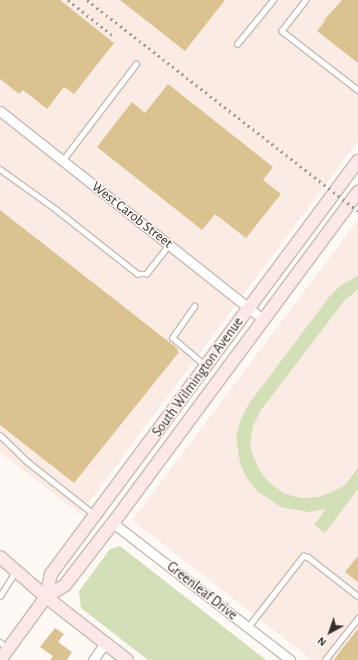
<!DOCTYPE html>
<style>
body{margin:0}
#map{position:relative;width:358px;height:660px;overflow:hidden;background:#fff9f5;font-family:"Alegreya Sans",sans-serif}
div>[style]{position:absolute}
.built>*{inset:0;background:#faece4}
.green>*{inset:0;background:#d3dfb6}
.building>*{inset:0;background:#dac391}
.roads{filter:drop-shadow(1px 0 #c6bcb6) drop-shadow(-1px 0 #c6bcb6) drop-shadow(0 1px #c6bcb6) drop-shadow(0 -1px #c6bcb6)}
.lane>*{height:4.5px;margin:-2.25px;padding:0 2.25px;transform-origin:2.25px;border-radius:2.25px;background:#fff}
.street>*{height:9px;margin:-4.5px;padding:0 4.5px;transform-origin:4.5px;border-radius:4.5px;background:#fff}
.secondary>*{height:12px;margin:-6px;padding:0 6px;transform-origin:6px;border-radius:6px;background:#fde8e9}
.rail>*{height:3px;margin-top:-1.5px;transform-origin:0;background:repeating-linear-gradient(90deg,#9f9a96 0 2px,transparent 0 6px)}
span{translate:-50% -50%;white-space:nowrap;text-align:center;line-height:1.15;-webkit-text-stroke:3px #fff9f5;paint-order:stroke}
.street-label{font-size:14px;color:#332f2d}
.north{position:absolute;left:310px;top:612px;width:40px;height:40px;-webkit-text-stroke:3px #fff9f5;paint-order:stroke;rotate:220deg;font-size:11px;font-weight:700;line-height:16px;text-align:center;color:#332f2d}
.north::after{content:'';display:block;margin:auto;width:14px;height:18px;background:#332f2d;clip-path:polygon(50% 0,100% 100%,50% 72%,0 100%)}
</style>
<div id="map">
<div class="built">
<div style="clip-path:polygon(0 0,358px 0,358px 141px,80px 514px,0 452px)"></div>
<div style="clip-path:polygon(358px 220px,358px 660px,312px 660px,132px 520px)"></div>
</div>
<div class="green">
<div style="clip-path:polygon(358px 276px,358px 289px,344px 301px,261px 410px,253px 426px,250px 445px,254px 458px,261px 473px,270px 483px,285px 494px,302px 498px,319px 497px,336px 490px,345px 485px,358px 468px,358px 489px,325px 533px,314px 525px,326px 509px,308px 512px,281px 507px,257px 491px,246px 477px,240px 463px,236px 437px,240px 422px,248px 405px,330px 296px,340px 286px)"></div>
<div style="clip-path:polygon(120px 546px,266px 660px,148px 660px,81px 608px,79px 591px,110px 549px)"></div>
</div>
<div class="building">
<div style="clip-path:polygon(0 0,60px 0,114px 43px,74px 94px,64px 87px,47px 109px,23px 90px,19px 94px,0 79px)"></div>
<div style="clip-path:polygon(120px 0,225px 0,185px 51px)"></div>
<div style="clip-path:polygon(342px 0,358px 0,358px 63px,317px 31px,325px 21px,324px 20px)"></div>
<div style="clip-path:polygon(168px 84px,273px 167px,263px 180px,281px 194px,246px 238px,215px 214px,202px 230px,97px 147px,132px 102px,145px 113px)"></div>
<div style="clip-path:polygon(0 210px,178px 349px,177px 350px,179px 352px,74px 483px,0 425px)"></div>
<div style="clip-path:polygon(358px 556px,358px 582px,345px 572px)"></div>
<div style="clip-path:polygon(55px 628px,64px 634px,58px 642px,72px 652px,67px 660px,50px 660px,53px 656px,40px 647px)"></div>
<div style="clip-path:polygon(358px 629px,358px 660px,334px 660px,342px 649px)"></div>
</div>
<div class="roads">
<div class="lane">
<div style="left:306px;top:0;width:39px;rotate:128deg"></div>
<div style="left:282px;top:31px;width:96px;rotate:37.8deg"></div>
<div style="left:237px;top:44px;width:57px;rotate:-50.7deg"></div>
<div style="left:62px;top:161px;width:122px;rotate:-52.7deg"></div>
<div style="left:0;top:169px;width:70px;rotate:35.7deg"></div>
<div style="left:57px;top:210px;width:103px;rotate:38.3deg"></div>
<div style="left:138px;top:274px;width:8px"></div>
<div style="left:146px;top:274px;width:37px;rotate:-52deg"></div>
<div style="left:195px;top:306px;width:39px;rotate:125deg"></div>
<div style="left:173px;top:338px;width:42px;rotate:40.2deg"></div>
<div style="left:0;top:435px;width:39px;rotate:44deg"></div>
<div style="left:28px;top:462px;width:85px;rotate:38.3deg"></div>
<div style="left:0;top:596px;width:28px;rotate:-58deg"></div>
<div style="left:248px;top:627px;width:90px;rotate:-52.2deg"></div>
<div style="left:303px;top:556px;width:5px;rotate:11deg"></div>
<div style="left:308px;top:557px;width:63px;rotate:38deg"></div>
<div style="left:0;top:642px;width:9px;rotate:41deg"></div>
<div style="left:325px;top:660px;width:53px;rotate:-51.8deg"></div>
</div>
<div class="street">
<div style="left:0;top:111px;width:337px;rotate:38.4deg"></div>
<div style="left:113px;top:523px;width:224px;rotate:37.7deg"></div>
<div style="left:93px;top:660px;width:21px;rotate:-55deg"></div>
</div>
<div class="secondary">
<div style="left:0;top:557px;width:61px;rotate:41deg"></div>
<div style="left:46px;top:597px;width:103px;rotate:37.9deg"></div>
<div style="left:46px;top:597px;width:24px;rotate:-78deg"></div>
<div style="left:51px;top:574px;width:515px;rotate:-53.38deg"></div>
<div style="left:0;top:660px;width:78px;rotate:-53.9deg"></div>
<div style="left:46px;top:597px;width:22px;rotate:-32deg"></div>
<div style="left:65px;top:585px;width:78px;rotate:-52.3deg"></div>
<div style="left:113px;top:523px;width:412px;rotate:-53.5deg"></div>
</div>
</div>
<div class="rail">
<div style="left:68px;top:0;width:56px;rotate:38.5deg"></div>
<div style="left:87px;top:0;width:343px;rotate:37.9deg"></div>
</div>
<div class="street-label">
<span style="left:132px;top:215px;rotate:38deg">West Carob Street</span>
<span style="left:198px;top:377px;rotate:-54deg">South Wilmington Avenue</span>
<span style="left:202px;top:591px;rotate:38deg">Greenleaf Drive</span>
</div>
<div class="north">N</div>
</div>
